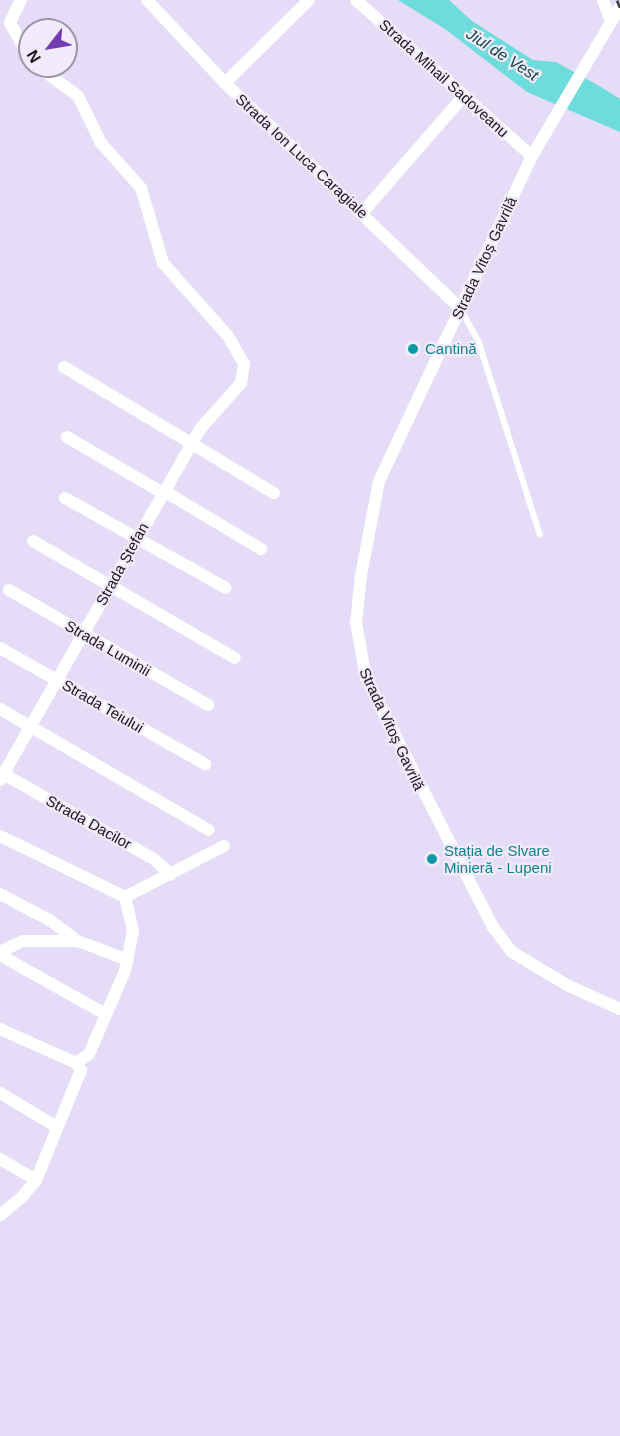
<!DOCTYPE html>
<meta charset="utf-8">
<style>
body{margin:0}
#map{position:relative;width:620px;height:1436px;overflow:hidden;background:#e5dcf7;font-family:Arial,sans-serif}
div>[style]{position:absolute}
.water>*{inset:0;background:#6edcdd}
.service>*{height:6px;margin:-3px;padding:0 3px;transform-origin:3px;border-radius:3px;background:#fff}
.minor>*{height:12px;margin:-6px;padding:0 6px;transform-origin:6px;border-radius:6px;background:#fff}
.rail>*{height:3px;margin-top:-1.5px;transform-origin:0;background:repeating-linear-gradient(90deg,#4b4654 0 8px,transparent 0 16px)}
.dots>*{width:16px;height:16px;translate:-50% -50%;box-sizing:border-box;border:3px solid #f1ebfc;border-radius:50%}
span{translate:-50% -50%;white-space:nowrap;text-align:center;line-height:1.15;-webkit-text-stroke:4.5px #f1ebfc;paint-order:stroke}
.street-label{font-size:15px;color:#19151f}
.culture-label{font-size:15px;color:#0d838f}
.left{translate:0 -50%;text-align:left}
.water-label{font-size:16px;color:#124546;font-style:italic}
.north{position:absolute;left:18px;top:18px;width:60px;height:60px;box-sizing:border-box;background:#f1ebfc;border:2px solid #9b95a4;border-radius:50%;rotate:239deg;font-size:16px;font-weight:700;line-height:24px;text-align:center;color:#19151f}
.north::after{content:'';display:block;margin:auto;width:21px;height:27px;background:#733bb1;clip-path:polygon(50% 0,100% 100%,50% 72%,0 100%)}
</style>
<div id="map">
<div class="water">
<div style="clip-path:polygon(398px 0,449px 0,472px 21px,533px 60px,556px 62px,601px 87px,620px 99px,620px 132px,527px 92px,445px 29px)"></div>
</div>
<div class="service">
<div style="left:461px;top:310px;width:38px;rotate:61deg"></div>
<div style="left:479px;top:343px;width:201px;rotate:72.4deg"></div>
</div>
<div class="minor">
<div style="left:21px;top:0;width:25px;rotate:116deg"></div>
<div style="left:10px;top:23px;width:41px;rotate:60.9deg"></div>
<div style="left:147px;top:0;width:114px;rotate:46.8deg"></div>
<div style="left:225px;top:83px;width:325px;rotate:43.8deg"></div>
<div style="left:356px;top:0;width:235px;rotate:41.6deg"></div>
<div style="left:603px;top:0;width:23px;rotate:70deg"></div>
<div style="left:611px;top:22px;width:17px;rotate:-59deg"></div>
<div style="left:611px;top:22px;width:156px;rotate:120.5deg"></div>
<div style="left:532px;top:156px;width:359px;rotate:115.2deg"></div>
<div style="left:379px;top:481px;width:96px;rotate:100.8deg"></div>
<div style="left:361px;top:575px;width:48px;rotate:95.9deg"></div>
<div style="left:356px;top:623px;width:56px;rotate:79.7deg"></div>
<div style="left:366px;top:678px;width:280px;rotate:63deg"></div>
<div style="left:493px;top:927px;width:31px;rotate:53deg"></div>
<div style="left:512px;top:952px;width:21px;rotate:31deg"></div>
<div style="left:530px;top:963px;width:43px;rotate:30.7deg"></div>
<div style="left:567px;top:985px;width:58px;rotate:24.4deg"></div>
<div style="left:225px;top:83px;width:118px;rotate:-44.7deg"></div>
<div style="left:362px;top:213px;width:154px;rotate:-49deg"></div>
<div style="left:64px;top:367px;width:245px;rotate:31deg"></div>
<div style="left:67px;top:437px;width:111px;rotate:30.3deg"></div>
<div style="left:164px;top:491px;width:113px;rotate:30.9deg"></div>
<div style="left:65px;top:498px;width:184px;rotate:29.2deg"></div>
<div style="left:33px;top:541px;width:233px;rotate:30.1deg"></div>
<div style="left:9px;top:590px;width:230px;rotate:30deg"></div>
<div style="left:0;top:648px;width:236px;rotate:29.5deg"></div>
<div style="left:0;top:709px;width:241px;rotate:30.1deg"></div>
<div style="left:0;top:772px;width:177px;rotate:29.5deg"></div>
<div style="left:154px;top:859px;width:23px;rotate:43deg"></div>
<div style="left:0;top:780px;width:404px;rotate:-60.3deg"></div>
<div style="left:200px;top:429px;width:62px;rotate:-48.3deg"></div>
<div style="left:241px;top:383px;width:19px;rotate:-81deg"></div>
<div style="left:244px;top:364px;width:34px;rotate:-120deg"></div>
<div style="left:227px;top:335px;width:96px;rotate:-131.6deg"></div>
<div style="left:163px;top:263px;width:78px;rotate:-106.3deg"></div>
<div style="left:141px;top:188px;width:60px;rotate:-131.6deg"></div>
<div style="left:101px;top:143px;width:52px;rotate:-116.1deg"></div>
<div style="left:78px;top:96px;width:51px;rotate:-143.8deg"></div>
<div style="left:0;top:836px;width:139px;rotate:26deg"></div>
<div style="left:125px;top:897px;width:111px;rotate:-27.3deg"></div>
<div style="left:0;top:894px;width:58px;rotate:27.9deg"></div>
<div style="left:51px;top:921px;width:34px;rotate:37deg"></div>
<div style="left:78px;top:941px;width:53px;rotate:20.8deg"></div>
<div style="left:0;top:952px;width:25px;rotate:-26deg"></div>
<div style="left:23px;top:941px;width:55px"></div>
<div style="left:0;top:955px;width:120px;rotate:29.3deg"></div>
<div style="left:0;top:1029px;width:83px;rotate:24.1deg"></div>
<div style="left:76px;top:1063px;width:9px;rotate:54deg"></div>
<div style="left:81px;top:1070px;width:119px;rotate:112.2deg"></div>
<div style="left:36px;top:1180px;width:21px;rotate:129deg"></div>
<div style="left:23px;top:1196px;width:30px;rotate:140deg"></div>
<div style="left:76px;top:1063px;width:16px;rotate:-35deg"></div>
<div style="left:89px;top:1054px;width:90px;rotate:-66.6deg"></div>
<div style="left:125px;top:971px;width:41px;rotate:-78.7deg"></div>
<div style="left:133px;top:931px;width:35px;rotate:-103deg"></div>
<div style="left:0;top:1093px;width:64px;rotate:31deg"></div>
<div style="left:0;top:1159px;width:42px;rotate:30.3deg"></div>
</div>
<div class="rail">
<div style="left:617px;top:0;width:8px;rotate:67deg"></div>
</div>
<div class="dots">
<div style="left:413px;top:349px;background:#0f9aa8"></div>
<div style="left:432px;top:859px;background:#0f9aa8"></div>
</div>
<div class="street-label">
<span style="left:444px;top:78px;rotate:42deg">Strada Mihail Sadoveanu</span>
<span style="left:302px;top:156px;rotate:43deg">Strada Ion Luca Caragiale</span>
<span style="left:484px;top:258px;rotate:-65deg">Strada Vitoș Gavrilă</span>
<span style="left:122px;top:564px;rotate:-61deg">Strada Ștefan</span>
<span style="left:108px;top:648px;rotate:30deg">Strada Luminii</span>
<span style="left:103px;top:706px;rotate:30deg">Strada Teiului</span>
<span style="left:392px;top:729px;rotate:65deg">Strada Vitoș Gavrilă</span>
<span style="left:89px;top:822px;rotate:29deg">Strada Dacilor</span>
</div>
<div class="culture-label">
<span class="left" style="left:425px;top:349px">Cantină</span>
<span class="left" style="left:444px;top:859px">Stația de Slvare<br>Minieră - Lupeni</span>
</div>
<div class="water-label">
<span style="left:502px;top:55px;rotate:33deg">Jiul de Vest</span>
</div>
<div class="north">N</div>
</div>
